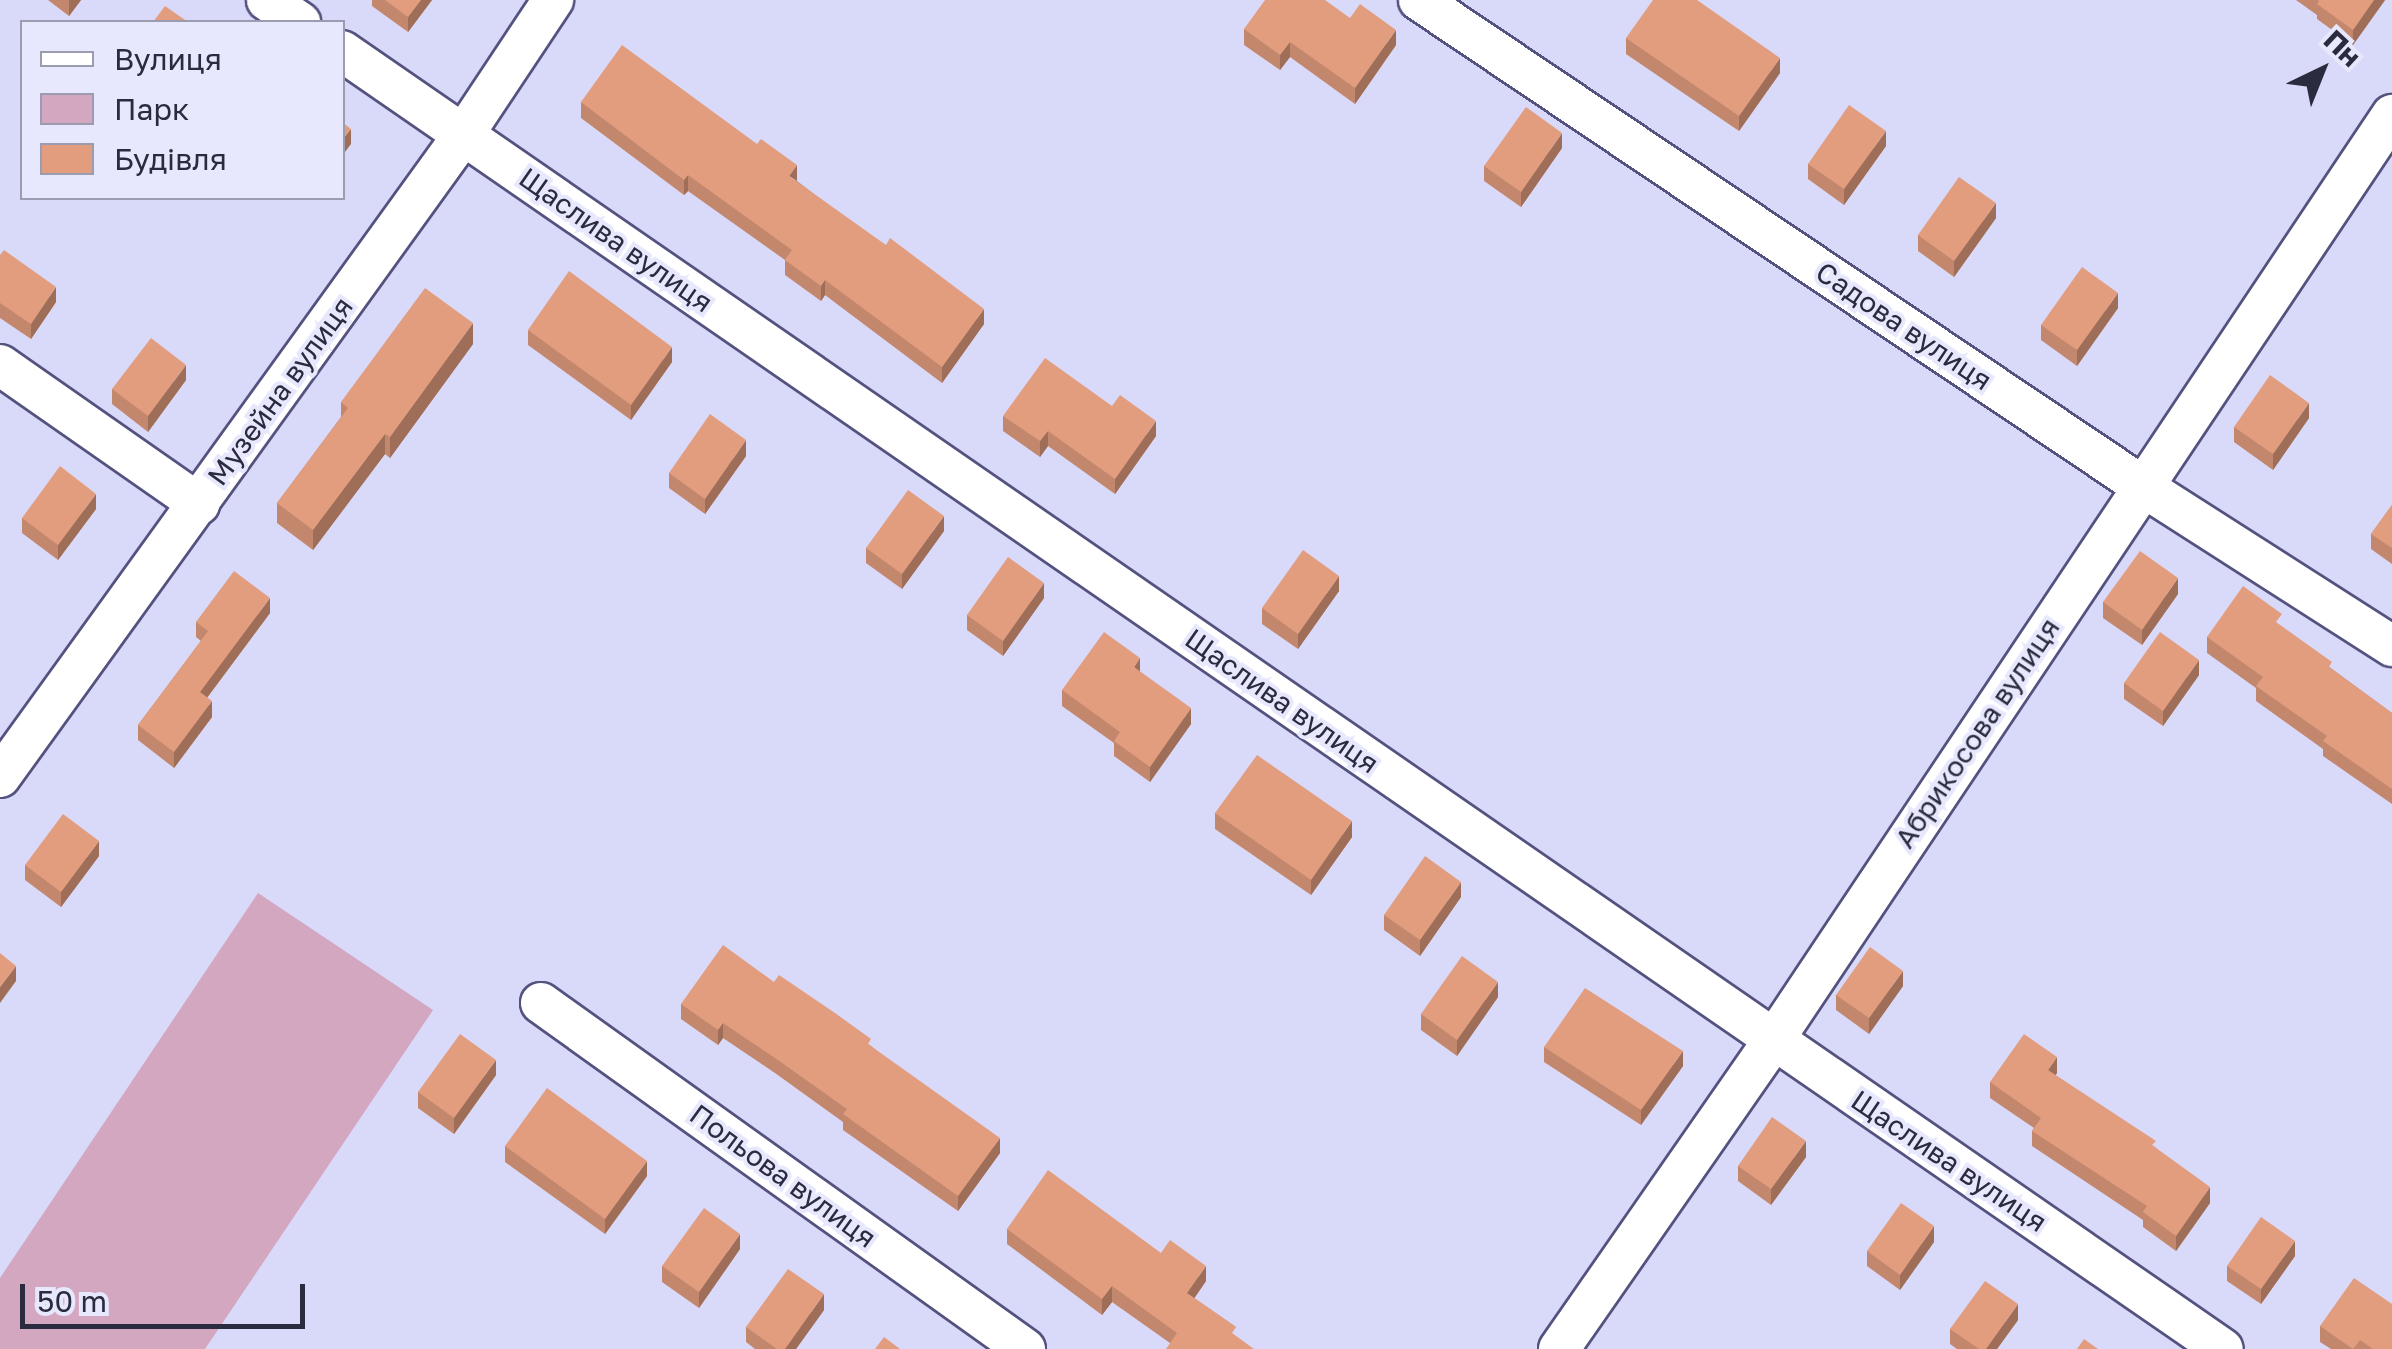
<!DOCTYPE html>
<meta charset="utf-8">
<style>
body{margin:0}
#map{position:relative;width:2392px;height:1349px;overflow:hidden;background:#d9d9f9;font-family:"Golos Text",sans-serif}
div>[style]{position:absolute}
.green>*{inset:0;background:#d4a7c0}
.roads{filter:drop-shadow(2px 0 #54527f) drop-shadow(-2px 0 #54527f) drop-shadow(0 2px #54527f) drop-shadow(0 -2px #54527f)}
.minor>*{height:40px;margin:-20px;padding:0 20px;transform-origin:20px;border-radius:20px;background:#fff}
.wall>*{inset:0;background:#c2876d}
.shaded-wall>*{inset:0;background:#9e6e59}
.building>*{inset:0;background:#e29d7f}
span{translate:-50% -50%;white-space:nowrap;text-align:center;line-height:1.15;-webkit-text-stroke:8px #e7e8fd;paint-order:stroke}
.street-label{font-size:28px;color:#2b2b3f}
.legend{position:absolute;left:20px;top:20px;width:325px;height:180px;box-sizing:border-box;background:#e7e8fd;border:2px solid #9c9cb1;margin:0;padding:12px 18px;list-style:none;font-size:30px;color:#2b2b3f}
.legend li{display:flex;align-items:center;gap:20px;height:50px}
.legend b{width:50px;border:2px solid #9c9cb1}
.north{position:absolute;left:2272px;top:20px;width:100px;height:100px;-webkit-text-stroke:8px #e7e8fd;paint-order:stroke;rotate:43deg;font-size:28px;font-weight:700;line-height:40px;text-align:center;color:#2b2b3f}
.north::after{content:'';display:block;margin:auto;width:35px;height:45px;background:#2b2b3f;clip-path:polygon(50% 0,100% 100%,50% 72%,0 100%)}
.scale{position:absolute;left:20px;top:1284px;width:285px;height:45px;box-sizing:border-box;border:5px solid #2b2b3f;border-top:0;padding-left:12px;font-size:30px;line-height:35px;white-space:nowrap;color:#2b2b3f;-webkit-text-stroke:8px #e7e8fd;paint-order:stroke}
</style>
<div id="map">
<div class="green">
<div style="clip-path:polygon(258px 893px,433px 1010px,205px 1349px,0 1349px,0 1278px)"></div>
</div>
<div class="roads">
<div class="minor">
<div style="left:267px;top:0;width:40px;rotate:34deg"></div>
<div style="left:1419px;top:0;width:871px;rotate:33.91deg"></div>
<div style="left:2142px;top:486px;width:297px;rotate:32.6deg"></div>
<div style="left:342px;top:51px;width:2285px;rotate:34.61deg"></div>
<div style="left:0;top:365px;width:243px;rotate:34.9deg"></div>
<div style="left:0;top:777px;width:793px;rotate:-54.19deg"></div>
<div style="left:464px;top:134px;width:161px;rotate:-56.4deg"></div>
<div style="left:541px;top:1003px;width:595px;rotate:35.56deg"></div>
<div style="left:1559px;top:1349px;width:375px;rotate:-55.2deg"></div>
<div style="left:1773px;top:1041px;width:1114px;rotate:-56.24deg"></div>
</div>
</div>
<div class="wall">
<div style="clip-path:polygon(48px 0,81px 0,69px 16px)"></div>
<div style="clip-path:polygon(372px 0,432px 0,408px 32px,372px 6px)"></div>
<div style="clip-path:polygon(2296px 0,2385px 0,2353px 45px,2317px 19px,2317px 15px)"></div>
<div style="clip-path:polygon(1244px 29px,1396px 45px,1355px 104px,1290px 57px,1280px 70px,1244px 45px)"></div>
<div style="clip-path:polygon(1626px 38px,1780px 73px,1739px 131px,1626px 54px)"></div>
<div style="clip-path:polygon(581px 102px,797px 181px,984px 324px,942px 383px,825px 295px,821px 301px,785px 275px,785px 260px,688px 191px,684px 195px,581px 118px)"></div>
<div style="clip-path:polygon(1886px 146px,1844px 205px,1808px 179px,1808px 164px)"></div>
<div style="clip-path:polygon(1562px 148px,1521px 207px,1484px 181px,1484px 166px)"></div>
<div style="clip-path:polygon(1996px 218px,1954px 277px,1918px 251px,1918px 235px)"></div>
<div style="clip-path:polygon(0 255px,56px 302px,31px 339px,0 318px)"></div>
<div style="clip-path:polygon(2118px 308px,2077px 366px,2041px 340px,2041px 325px)"></div>
<div style="clip-path:polygon(528px 330px,672px 362px,631px 420px,528px 345px)"></div>
<div style="clip-path:polygon(473px 344px,390px 458px,385px 454px,313px 550px,277px 523px,277px 503px,341px 417px,341px 402px)"></div>
<div style="clip-path:polygon(186px 380px,148px 432px,112px 404px,112px 389px)"></div>
<div style="clip-path:polygon(1003px 416px,1156px 436px,1115px 494px,1048px 446px,1040px 457px,1003px 431px)"></div>
<div style="clip-path:polygon(2309px 418px,2273px 470px,2234px 442px,2234px 427px)"></div>
<div style="clip-path:polygon(746px 456px,705px 514px,669px 488px,669px 473px)"></div>
<div style="clip-path:polygon(2392px 505px,2392px 564px,2371px 549px,2371px 534px)"></div>
<div style="clip-path:polygon(96px 509px,58px 560px,22px 533px,22px 518px)"></div>
<div style="clip-path:polygon(944px 531px,902px 589px,866px 563px,866px 548px)"></div>
<div style="clip-path:polygon(1339px 591px,1298px 649px,1262px 624px,1262px 608px)"></div>
<div style="clip-path:polygon(2178px 594px,2142px 645px,2103px 618px,2103px 602px)"></div>
<div style="clip-path:polygon(1044px 598px,1003px 656px,967px 630px,967px 615px)"></div>
<div style="clip-path:polygon(270px 613px,207px 698px,212px 717px,174px 768px,138px 740px,138px 725px,201px 641px,196px 637px,196px 622px)"></div>
<div style="clip-path:polygon(2282px 627px,2332px 669px,2392px 713px,2392px 804px,2323px 756px,2323px 749px,2256px 701px,2256px 688px,2207px 653px,2207px 637px)"></div>
<div style="clip-path:polygon(1140px 672px,1191px 724px,1150px 782px,1114px 756px,1114px 743px,1062px 706px,1062px 690px)"></div>
<div style="clip-path:polygon(2199px 675px,2163px 726px,2124px 699px,2124px 683px)"></div>
<div style="clip-path:polygon(1215px 813px,1352px 837px,1311px 895px,1215px 829px)"></div>
<div style="clip-path:polygon(99px 856px,61px 907px,25px 880px,25px 865px)"></div>
<div style="clip-path:polygon(1461px 897px,1420px 956px,1384px 930px,1384px 915px)"></div>
<div style="clip-path:polygon(774px 982px,871px 1046px,1000px 1153px,958px 1211px,843px 1130px,843px 1122px,775px 1073px,723px 1038px,718px 1045px,681px 1019px,681px 1004px)"></div>
<div style="clip-path:polygon(1903px 986px,1869px 1034px,1836px 1010px,1836px 995px)"></div>
<div style="clip-path:polygon(1498px 997px,1457px 1056px,1421px 1030px,1421px 1014px)"></div>
<div style="clip-path:polygon(1544px 1047px,1683px 1066px,1641px 1125px,1544px 1062px)"></div>
<div style="clip-path:polygon(2057px 1073px,2055px 1075px,2156px 1148px,2210px 1203px,2176px 1251px,2143px 1227px,2143px 1220px,2032px 1146px,2032px 1131px,2034px 1128px,1990px 1098px,1990px 1082px)"></div>
<div style="clip-path:polygon(496px 1075px,454px 1134px,418px 1108px,418px 1092px)"></div>
<div style="clip-path:polygon(505px 1146px,647px 1176px,605px 1234px,505px 1162px)"></div>
<div style="clip-path:polygon(1806px 1157px,1771px 1205px,1738px 1181px,1738px 1166px)"></div>
<div style="clip-path:polygon(1007px 1229px,1161px 1253px,1206px 1281px,1194px 1298px,1236px 1327px,1170px 1343px,1112px 1302px,1102px 1315px,1007px 1244px)"></div>
<div style="clip-path:polygon(1934px 1242px,1900px 1290px,1867px 1266px,1867px 1251px)"></div>
<div style="clip-path:polygon(740px 1249px,699px 1308px,662px 1282px,662px 1266px)"></div>
<div style="clip-path:polygon(2295px 1256px,2261px 1304px,2227px 1281px,2227px 1266px)"></div>
<div style="clip-path:polygon(824px 1310px,796px 1349px,755px 1349px,746px 1342px,746px 1327px)"></div>
<div style="clip-path:polygon(2018px 1320px,1997px 1349px,1957px 1349px,1950px 1344px,1950px 1329px)"></div>
<div style="clip-path:polygon(2320px 1326px,2392px 1349px,2331px 1349px,2320px 1342px)"></div>
</div>
<div class="shaded-wall">
<div style="clip-path:polygon(70px 0,81px 0,69px 16px,69px 1px)"></div>
<div style="clip-path:polygon(421px 0,432px 0,408px 32px,408px 17px)"></div>
<div style="clip-path:polygon(2374px 0,2385px 0,2353px 45px,2353px 30px)"></div>
<div style="clip-path:polygon(1396px 30px,1396px 45px,1355px 104px,1355px 88px)"></div>
<div style="clip-path:polygon(1290px 42px,1290px 57px,1280px 70px,1280px 55px)"></div>
<div style="clip-path:polygon(1780px 58px,1780px 73px,1739px 131px,1739px 116px)"></div>
<div style="clip-path:polygon(351px 129px,351px 144px,342px 156px,342px 140px)"></div>
<div style="clip-path:polygon(1886px 131px,1886px 146px,1844px 205px,1844px 189px)"></div>
<div style="clip-path:polygon(1562px 133px,1562px 148px,1521px 207px,1521px 192px)"></div>
<div style="clip-path:polygon(797px 165px,797px 181px,789px 176px)"></div>
<div style="clip-path:polygon(688px 175px,688px 191px,684px 195px,684px 180px)"></div>
<div style="clip-path:polygon(1996px 203px,1996px 218px,1954px 277px,1954px 261px)"></div>
<div style="clip-path:polygon(825px 280px,825px 295px,821px 301px,821px 286px)"></div>
<div style="clip-path:polygon(56px 287px,56px 302px,31px 339px,31px 324px)"></div>
<div style="clip-path:polygon(2118px 293px,2118px 308px,2077px 366px,2077px 350px)"></div>
<div style="clip-path:polygon(984px 309px,984px 324px,942px 383px,942px 367px)"></div>
<div style="clip-path:polygon(473px 323px,473px 344px,390px 458px,390px 437px)"></div>
<div style="clip-path:polygon(672px 347px,672px 362px,631px 420px,631px 405px)"></div>
<div style="clip-path:polygon(186px 365px,186px 380px,148px 432px,148px 416px)"></div>
<div style="clip-path:polygon(2309px 403px,2309px 418px,2273px 470px,2273px 454px)"></div>
<div style="clip-path:polygon(1156px 421px,1156px 436px,1115px 494px,1115px 479px)"></div>
<div style="clip-path:polygon(1048px 431px,1048px 446px,1040px 457px,1040px 441px)"></div>
<div style="clip-path:polygon(385px 434px,385px 454px,313px 550px,313px 530px)"></div>
<div style="clip-path:polygon(746px 440px,746px 456px,705px 514px,705px 499px)"></div>
<div style="clip-path:polygon(96px 494px,96px 509px,58px 560px,58px 545px)"></div>
<div style="clip-path:polygon(944px 516px,944px 531px,902px 589px,902px 574px)"></div>
<div style="clip-path:polygon(1339px 576px,1339px 591px,1298px 649px,1298px 634px)"></div>
<div style="clip-path:polygon(2178px 578px,2178px 594px,2142px 645px,2142px 630px)"></div>
<div style="clip-path:polygon(1044px 583px,1044px 598px,1003px 656px,1003px 641px)"></div>
<div style="clip-path:polygon(270px 598px,270px 613px,200px 707px,200px 692px)"></div>
<div style="clip-path:polygon(1140px 658px,1140px 673px,1134px 667px)"></div>
<div style="clip-path:polygon(2199px 660px,2199px 675px,2163px 726px,2163px 711px)"></div>
<div style="clip-path:polygon(212px 701px,212px 717px,174px 768px,174px 752px)"></div>
<div style="clip-path:polygon(1191px 708px,1191px 724px,1150px 782px,1150px 767px)"></div>
<div style="clip-path:polygon(1352px 821px,1352px 837px,1311px 895px,1311px 880px)"></div>
<div style="clip-path:polygon(99px 841px,99px 856px,61px 907px,61px 892px)"></div>
<div style="clip-path:polygon(1461px 882px,1461px 897px,1420px 956px,1420px 940px)"></div>
<div style="clip-path:polygon(16px 966px,16px 981px,0 1003px,0 987px)"></div>
<div style="clip-path:polygon(1903px 971px,1903px 986px,1869px 1034px,1869px 1018px)"></div>
<div style="clip-path:polygon(1498px 982px,1498px 997px,1457px 1056px,1457px 1040px)"></div>
<div style="clip-path:polygon(723px 1023px,723px 1038px,718px 1045px,718px 1030px)"></div>
<div style="clip-path:polygon(1683px 1051px,1683px 1066px,1641px 1125px,1641px 1110px)"></div>
<div style="clip-path:polygon(2057px 1057px,2057px 1073px,2048px 1086px,2048px 1070px)"></div>
<div style="clip-path:polygon(496px 1060px,496px 1075px,454px 1134px,454px 1118px)"></div>
<div style="clip-path:polygon(1000px 1138px,1000px 1153px,958px 1211px,958px 1196px)"></div>
<div style="clip-path:polygon(1806px 1141px,1806px 1157px,1771px 1205px,1771px 1189px)"></div>
<div style="clip-path:polygon(647px 1161px,647px 1176px,605px 1234px,605px 1219px)"></div>
<div style="clip-path:polygon(2210px 1187px,2210px 1203px,2176px 1251px,2176px 1236px)"></div>
<div style="clip-path:polygon(1934px 1226px,1934px 1242px,1900px 1290px,1900px 1275px)"></div>
<div style="clip-path:polygon(740px 1234px,740px 1249px,699px 1308px,699px 1292px)"></div>
<div style="clip-path:polygon(2295px 1241px,2295px 1256px,2261px 1304px,2261px 1289px)"></div>
<div style="clip-path:polygon(1206px 1266px,1206px 1281px,1187px 1309px,1187px 1293px)"></div>
<div style="clip-path:polygon(1112px 1286px,1112px 1302px,1102px 1315px,1102px 1299px)"></div>
<div style="clip-path:polygon(824px 1294px,824px 1310px,796px 1349px,785px 1349px)"></div>
<div style="clip-path:polygon(2018px 1304px,2018px 1320px,1997px 1349px,1986px 1349px)"></div>
</div>
<div class="building">
<div style="clip-path:polygon(385px 0,421px 0,408px 17px)"></div>
<div style="clip-path:polygon(1265px 0,1325px 0,1350px 18px,1360px 4px,1396px 30px,1355px 88px,1290px 42px,1280px 55px,1244px 29px)"></div>
<div style="clip-path:polygon(1653px 0,1697px 0,1780px 58px,1739px 116px,1626px 38px)"></div>
<div style="clip-path:polygon(2318px 0,2374px 0,2353px 30px,2317px 4px,2319px 1px)"></div>
<div style="clip-path:polygon(165px 6px,188px 22px,153px 22px)"></div>
<div style="clip-path:polygon(622px 45px,757px 144px,761px 139px,797px 165px,789px 176px,886px 245px,890px 238px,984px 309px,942px 367px,825px 280px,821px 286px,785px 260px,792px 250px,688px 175px,684px 180px,581px 102px)"></div>
<div style="clip-path:polygon(1849px 105px,1886px 131px,1844px 189px,1808px 164px)"></div>
<div style="clip-path:polygon(1526px 107px,1562px 133px,1521px 192px,1484px 166px)"></div>
<div style="clip-path:polygon(342px 122px,351px 129px,342px 140px)"></div>
<div style="clip-path:polygon(1959px 177px,1996px 203px,1954px 261px,1918px 235px)"></div>
<div style="clip-path:polygon(4px 250px,56px 287px,31px 324px,0 303px,0 255px)"></div>
<div style="clip-path:polygon(2082px 267px,2118px 293px,2077px 350px,2041px 325px)"></div>
<div style="clip-path:polygon(569px 271px,672px 347px,631px 405px,528px 330px)"></div>
<div style="clip-path:polygon(425px 288px,473px 323px,390px 437px,385px 434px,313px 530px,277px 503px,348px 408px,341px 402px)"></div>
<div style="clip-path:polygon(151px 338px,186px 365px,148px 416px,112px 389px)"></div>
<div style="clip-path:polygon(1045px 358px,1112px 406px,1120px 395px,1156px 421px,1115px 479px,1048px 431px,1040px 441px,1003px 416px)"></div>
<div style="clip-path:polygon(2270px 375px,2309px 403px,2273px 454px,2234px 427px)"></div>
<div style="clip-path:polygon(710px 414px,746px 440px,705px 499px,669px 473px)"></div>
<div style="clip-path:polygon(60px 466px,96px 494px,58px 545px,22px 518px)"></div>
<div style="clip-path:polygon(908px 490px,944px 516px,902px 574px,866px 548px)"></div>
<div style="clip-path:polygon(2392px 505px,2392px 548px,2371px 534px)"></div>
<div style="clip-path:polygon(1303px 550px,1339px 576px,1298px 634px,1262px 608px)"></div>
<div style="clip-path:polygon(2140px 551px,2178px 578px,2142px 630px,2103px 602px)"></div>
<div style="clip-path:polygon(1008px 557px,1044px 583px,1003px 641px,967px 615px)"></div>
<div style="clip-path:polygon(234px 571px,270px 598px,200px 692px,212px 701px,174px 752px,138px 725px,208px 631px,196px 622px)"></div>
<div style="clip-path:polygon(2243px 586px,2282px 614px,2276px 622px,2332px 662px,2329px 667px,2392px 713px,2392px 789px,2323px 741px,2327px 736px,2256px 686px,2263px 677px,2207px 637px)"></div>
<div style="clip-path:polygon(1104px 632px,1140px 658px,1134px 667px,1191px 708px,1150px 767px,1114px 741px,1120px 732px,1062px 690px)"></div>
<div style="clip-path:polygon(2160px 632px,2199px 660px,2163px 711px,2124px 683px)"></div>
<div style="clip-path:polygon(1257px 755px,1352px 821px,1311px 880px,1215px 813px)"></div>
<div style="clip-path:polygon(63px 814px,99px 841px,61px 892px,25px 865px)"></div>
<div style="clip-path:polygon(1425px 856px,1461px 882px,1420px 940px,1384px 915px)"></div>
<div style="clip-path:polygon(723px 945px,774px 982px,779px 975px,835px 1013px,871px 1039px,868px 1044px,1000px 1138px,958px 1196px,843px 1114px,847px 1109px,775px 1058px,723px 1023px,718px 1030px,681px 1004px)"></div>
<div style="clip-path:polygon(1870px 947px,1903px 971px,1869px 1018px,1836px 995px)"></div>
<div style="clip-path:polygon(0 953px,16px 966px,0 987px)"></div>
<div style="clip-path:polygon(1462px 956px,1498px 982px,1457px 1040px,1421px 1014px)"></div>
<div style="clip-path:polygon(1585px 988px,1683px 1051px,1641px 1110px,1544px 1047px)"></div>
<div style="clip-path:polygon(460px 1034px,496px 1060px,454px 1118px,418px 1092px)"></div>
<div style="clip-path:polygon(2024px 1034px,2057px 1057px,2048px 1070px,2156px 1141px,2152px 1145px,2210px 1187px,2176px 1236px,2143px 1212px,2147px 1206px,2032px 1131px,2041px 1118px,1990px 1082px)"></div>
<div style="clip-path:polygon(547px 1088px,647px 1161px,605px 1219px,505px 1146px)"></div>
<div style="clip-path:polygon(1772px 1117px,1806px 1141px,1771px 1189px,1738px 1166px)"></div>
<div style="clip-path:polygon(1048px 1170px,1161px 1253px,1170px 1240px,1206px 1266px,1187px 1293px,1236px 1327px,1232px 1333px,1254px 1349px,1166px 1349px,1177px 1333px,1112px 1286px,1102px 1299px,1007px 1229px)"></div>
<div style="clip-path:polygon(1901px 1203px,1934px 1226px,1900px 1275px,1867px 1251px)"></div>
<div style="clip-path:polygon(704px 1208px,740px 1234px,699px 1292px,662px 1266px)"></div>
<div style="clip-path:polygon(2261px 1217px,2295px 1241px,2261px 1289px,2227px 1266px)"></div>
<div style="clip-path:polygon(788px 1269px,824px 1294px,785px 1349px,777px 1349px,746px 1327px)"></div>
<div style="clip-path:polygon(2354px 1278px,2392px 1304px,2392px 1349px,2373px 1349px,2360px 1340px,2353px 1349px,2320px 1326px)"></div>
<div style="clip-path:polygon(1985px 1281px,2018px 1304px,1986px 1349px,1979px 1349px,1950px 1329px)"></div>
<div style="clip-path:polygon(884px 1337px,900px 1349px,875px 1349px)"></div>
<div style="clip-path:polygon(2084px 1339px,2098px 1349px,2077px 1349px)"></div>
</div>
<div class="street-label">
<span style="left:616px;top:240px;rotate:35deg">Щаслива вулиця</span>
<span style="left:1904px;top:326px;rotate:34deg">Садова вулиця</span>
<span style="left:280px;top:391px;rotate:-54deg">Музейна вулиця</span>
<span style="left:1282px;top:701px;rotate:35deg">Щаслива вулиця</span>
<span style="left:1977px;top:733px;rotate:-56deg">Абрикосова вулиця</span>
<span style="left:1949px;top:1161px;rotate:34deg">Щаслива вулиця</span>
<span style="left:783px;top:1176px;rotate:36deg">Польова вулиця</span>
</div>
<ul class="legend">
<li><b style="height:12px;background:#fff"></b>Вулиця</li>
<li><b style="height:28px;background:#d4a7c0"></b>Парк</li>
<li><b style="height:28px;background:#e29d7f"></b>Будівля</li>
</ul>
<div class="north">Пн</div>
<div class="scale">50 m</div>
</div>
